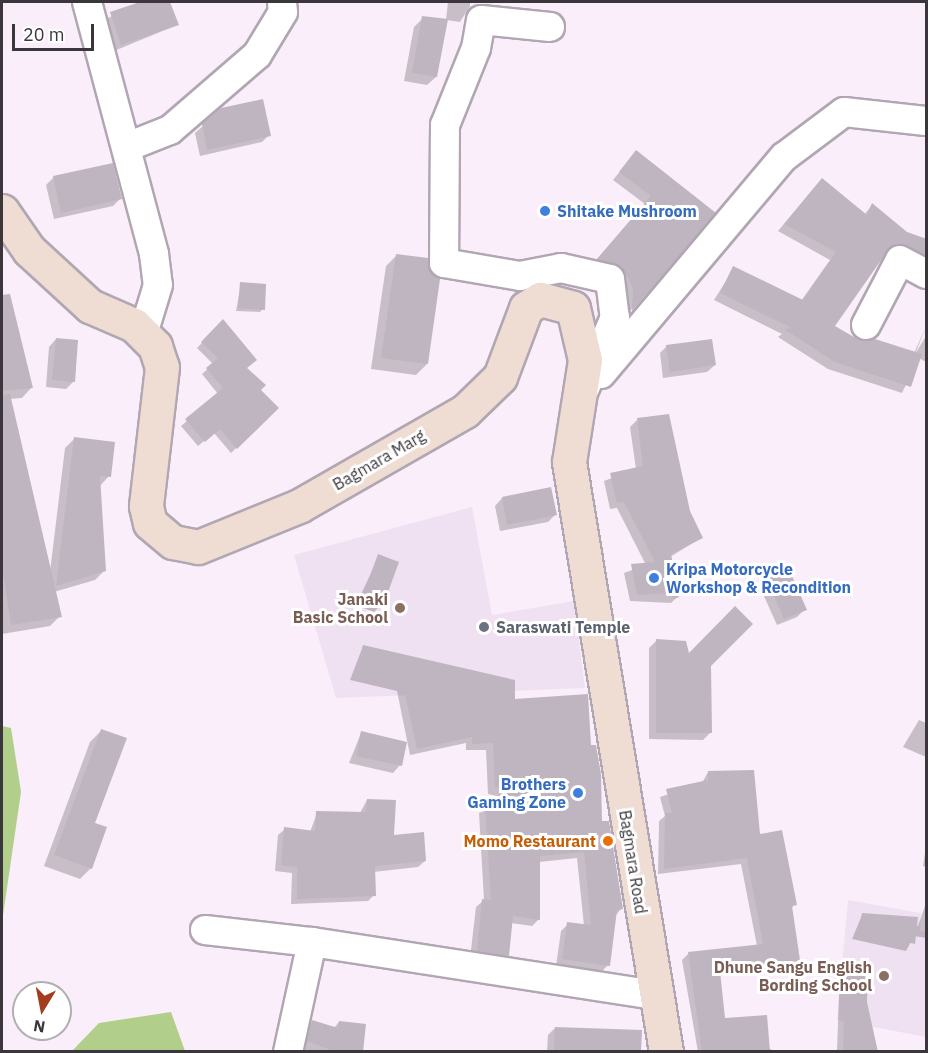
<!DOCTYPE html>
<style>
body{margin:0}
#map{position:relative;width:928px;height:1053px;overflow:hidden;background:#f9eefa;font-family:"IBM Plex Sans",sans-serif}
div>[style]{position:absolute}
.built>*{inset:0;background:#f0e1f2}
.green>*{inset:0;background:#b1cf8a}
.shadow>*{inset:0;background:#0003}
.building>*{inset:0;background:#bfb5c0}
.roads{filter:drop-shadow(2px 0 #b1a7b3) drop-shadow(-2px 0 #b1a7b3) drop-shadow(0 2px #b1a7b3) drop-shadow(0 -2px #b1a7b3)}
.minor>*{height:28px;margin:-14px;padding:0 14px;transform-origin:14px;border-radius:14px;background:#fff}
.secondary>*{height:33px;margin:-16.5px;padding:0 16.5px;transform-origin:16.5px;border-radius:16.5px;background:#efdcd2}
.dots>*{width:16px;height:16px;translate:-50% -50%;box-sizing:border-box;border:3px solid #fff;border-radius:50%}
span{translate:-50% -50%;white-space:nowrap;text-align:center;line-height:1.15;-webkit-text-stroke:6px #fff;paint-order:stroke}
.shop-label{font-size:16px;color:#366cbe;font-weight:700}
.left{translate:0 -50%;text-align:left}
.right{translate:-100% -50%;text-align:right}
.street-label{font-size:16px;color:#3a363b}
.education-label{font-size:16px;color:#785e54;font-weight:700}
.worship-label{font-size:16px;color:#5b616d;font-weight:700}
.food-label{font-size:16px;color:#c56008;font-weight:700}
.frame{position:absolute;inset:0;border:3px solid #3a363b;pointer-events:none}
.north{position:absolute;left:12px;top:981px;width:60px;height:60px;box-sizing:border-box;background:#fff;border:2px solid #b0afb1;border-radius:50%;rotate:190deg;font-size:16px;font-weight:700;line-height:24px;text-align:center;color:#3a363b}
.north::after{content:'';display:block;margin:auto;width:21px;height:27px;background:#a43c1e;clip-path:polygon(50% 0,100% 100%,50% 72%,0 100%)}
.scale{position:absolute;left:12px;top:24px;width:82px;height:27px;box-sizing:border-box;border:3px solid #3a363b;border-top:0;padding-left:8px;font-size:18px;line-height:21px;white-space:nowrap;color:#3a363b;-webkit-text-stroke:4px #fff;paint-order:stroke}
</style>
<div id="map">
<div class="built">
<div style="clip-path:polygon(472px 507px,492px 615px,574px 601px,585px 688px,336px 698px,294px 555px)"></div>
<div style="clip-path:polygon(848px 900px,921px 913px,920px 931px,926px 932px,926px 1037px,837px 1020px)"></div>
</div>
<div class="green">
<div style="clip-path:polygon(2px 726px,11px 728px,21px 792px,2px 922px)"></div>
<div style="clip-path:polygon(171px 1012px,185px 1051px,72px 1051px,99px 1023px)"></div>
</div>
<div class="shadow">
<div style="clip-path:polygon(144px 2px,169px 2px,177px 25px,114px 51px,103px 20px)"></div>
<div style="clip-path:polygon(448px 2px,470px 2px,470px 6px,460px 22px,446px 20px,436px 77px,427px 85px,404px 81px,414px 27px,423px 18px,446px 20px)"></div>
<div style="clip-path:polygon(203px 126px,269px 135px,262px 142px,200px 156px,195px 133px)"></div>
<div style="clip-path:polygon(636px 152px,713px 213px,626px 316px,591px 266px,645px 204px,613px 180px)"></div>
<div style="clip-path:polygon(112px 165px,120px 199px,113px 206px,54px 219px,46px 185px,53px 178px)"></div>
<div style="clip-path:polygon(815px 187px,864px 215px,872px 205px,926px 250px,926px 265px,900px 252px,869px 248px,833px 326px,859px 341px,914px 353px,926px 327px,915px 354px,926px 336px,926px 362px,919px 358px,902px 393px,828px 369px,778px 337px,782px 334px,714px 300px,734px 268px,801px 301px,830px 260px,778px 231px)"></div>
<div style="clip-path:polygon(397px 255px,427px 364px,416px 375px,371px 369px,386px 266px)"></div>
<div style="clip-path:polygon(241px 284px,263px 309px,260px 312px,236px 311px)"></div>
<div style="clip-path:polygon(14px 317px,31px 388px,22px 398px,10px 399px,50px 572px,65px 448px,74px 439px,109px 476px,99px 487px,105px 570px,95px 580px,54px 592px,60px 616px,50px 626px,2px 634px,2px 320px)"></div>
<div style="clip-path:polygon(223px 321px,258px 390px,277px 408px,231px 453px,214px 433px,198px 446px,181px 426px,218px 394px,202px 374px,213px 364px,197px 348px)"></div>
<div style="clip-path:polygon(56px 339px,73px 382px,66px 389px,46px 387px,49px 347px)"></div>
<div style="clip-path:polygon(667px 346px,715px 365px,707px 372px,663px 378px,660px 353px)"></div>
<div style="clip-path:polygon(637px 420px,701px 538px,670px 557px,677px 597px,671px 603px,630px 601px,624px 573px,646px 565px,617px 508px,610px 509px,604px 481px,636px 469px,630px 427px)"></div>
<div style="clip-path:polygon(502px 498px,555px 515px,548px 522px,500px 531px,495px 506px)"></div>
<div style="clip-path:polygon(379px 556px,381px 605px,374px 612px,356px 605px)"></div>
<div style="clip-path:polygon(767px 578px,805px 609px,797px 617px,777px 625px,759px 585px)"></div>
<div style="clip-path:polygon(656px 641px,710px 665px,711px 732px,703px 740px,649px 739px,649px 648px)"></div>
<div style="clip-path:polygon(363px 646px,514px 700px,590px 746px,600px 823px,622px 908px,615px 916px,608px 965px,601px 972px,556px 966px,561px 931px,568px 924px,584px 926px,577px 858px,539px 862px,539px 919px,532px 926px,511px 923px,507px 955px,500px 962px,470px 958px,476px 907px,484px 900px,479px 813px,496px 807px,497px 796px,488px 794px,486px 750px,466px 750px,466px 743px,410px 755px,397px 691px,350px 680px)"></div>
<div style="clip-path:polygon(919px 720px,926px 723px,926px 757px,903px 747px)"></div>
<div style="clip-path:polygon(101px 731px,91px 868px,80px 879px,44px 866px,90px 742px)"></div>
<div style="clip-path:polygon(361px 733px,400px 765px,393px 773px,349px 763px)"></div>
<div style="clip-path:polygon(708px 772px,759px 836px,795px 904px,791px 909px,798px 960px,792px 966px,719px 976px,724px 1019px,775px 1052px,698px 1052px,682px 960px,689px 953px,757px 946px,741px 864px,658px 874px,659px 821px,665px 816px,660px 797px,702px 783px)"></div>
<div style="clip-path:polygon(367px 800px,392px 837px,425px 861px,418px 867px,373px 872px,374px 895px,368px 901px,291px 904px,292px 873px,275px 871px,278px 835px,285px 829px,310px 832px,317px 813px,360px 813px)"></div>
<div style="clip-path:polygon(926px 847px,926px 867px,923px 866px)"></div>
<div style="clip-path:polygon(926px 903px,926px 938px,914px 936px,906px 951px,852px 939px,862px 915px,918px 926px)"></div>
<div style="clip-path:polygon(847px 963px,866px 1002px,876px 1052px,824px 1052px,837px 1050px,840px 970px)"></div>
<div style="clip-path:polygon(312px 1022px,334px 1028px,339px 1022px,361px 1052px,303px 1052px,306px 1028px)"></div>
<div style="clip-path:polygon(555px 1028px,639px 1052px,547px 1052px,548px 1035px)"></div>
</div>
<div class="building">
<div style="clip-path:polygon(140px 2px,170px 2px,179px 25px,121px 45px,110px 12px)"></div>
<div style="clip-path:polygon(422px 16px,448px 19px,437px 77px,412px 73px)"></div>
<div style="clip-path:polygon(263px 99px,271px 136px,207px 150px,202px 124px,221px 108px)"></div>
<div style="clip-path:polygon(636px 150px,716px 213px,632px 311px,633px 288px,623px 268px,597px 259px,651px 196px,619px 172px)"></div>
<div style="clip-path:polygon(113px 163px,122px 199px,61px 213px,53px 176px)"></div>
<div style="clip-path:polygon(822px 178px,867px 215px,872px 203px,907px 232px,927px 239px,927px 256px,907px 245px,891px 246px,835px 326px,859px 340px,875px 339px,922px 354px,911px 387px,835px 362px,784px 329px,792px 328px,720px 293px,733px 266px,803px 300px,836px 252px,784px 224px)"></div>
<div style="clip-path:polygon(396px 254px,428px 258px,430px 271px,440px 279px,428px 364px,381px 358px)"></div>
<div style="clip-path:polygon(240px 282px,266px 284px,265px 310px,238px 308px)"></div>
<div style="clip-path:polygon(10px 294px,33px 388px,2px 391px,2px 295px)"></div>
<div style="clip-path:polygon(223px 319px,257px 360px,247px 368px,266px 385px,261px 390px,279px 408px,237px 449px,220px 429px,205px 442px,185px 419px,223px 388px,206px 368px,218px 358px,201px 342px)"></div>
<div style="clip-path:polygon(56px 338px,78px 340px,75px 382px,52px 380px)"></div>
<div style="clip-path:polygon(712px 339px,716px 365px,670px 372px,666px 345px)"></div>
<div style="clip-path:polygon(10px 394px,62px 617px,11px 625px,2px 564px,2px 395px)"></div>
<div style="clip-path:polygon(669px 414px,690px 511px,703px 538px,671px 554px,679px 597px,674px 599px,670px 593px,637px 595px,631px 564px,655px 562px,624px 502px,617px 503px,610px 473px,643px 466px,637px 418px)"></div>
<div style="clip-path:polygon(74px 437px,115px 442px,111px 477px,100px 476px,106px 571px,56px 586px)"></div>
<div style="clip-path:polygon(551px 487px,557px 515px,507px 525px,502px 497px)"></div>
<div style="clip-path:polygon(378px 554px,399px 562px,383px 606px,362px 598px)"></div>
<div style="clip-path:polygon(788px 567px,807px 610px,784px 619px,766px 577px)"></div>
<div style="clip-path:polygon(735px 606px,753px 624px,711px 666px,712px 733px,656px 733px,656px 639px,686px 641px,689px 653px)"></div>
<div style="clip-path:polygon(363px 645px,515px 680px,515px 699px,588px 694px,591px 745px,596px 745px,601px 774px,602px 821px,609px 821px,623px 909px,617px 910px,610px 966px,562px 959px,567px 922px,591px 925px,584px 852px,540px 856px,540px 920px,513px 916px,509px 956px,477px 951px,482px 899px,491px 900px,485px 805px,501px 805px,504px 789px,495px 787px,493px 743px,472px 744px,472px 737px,417px 749px,403px 685px,356px 673px)"></div>
<div style="clip-path:polygon(101px 729px,127px 738px,95px 823px,107px 827px,92px 869px,54px 855px)"></div>
<div style="clip-path:polygon(361px 731px,407px 742px,402px 766px,356px 756px)"></div>
<div style="clip-path:polygon(754px 770px,760px 834px,782px 830px,797px 905px,792px 906px,800px 960px,720px 971px,725px 1018px,767px 1015px,770px 1052px,702px 1052px,688px 952px,763px 944px,747px 858px,664px 869px,665px 813px,672px 813px,666px 789px,708px 780px,708px 771px)"></div>
<div style="clip-path:polygon(367px 799px,396px 800px,394px 835px,424px 832px,426px 861px,375px 866px,376px 896px,297px 899px,297px 867px,281px 865px,284px 827px,315px 831px,316px 811px,366px 812px)"></div>
<div style="clip-path:polygon(862px 913px,918px 917px,915px 944px,859px 932px)"></div>
<div style="clip-path:polygon(846px 961px,868px 962px,867px 1002px,878px 1052px,843px 1052px)"></div>
<div style="clip-path:polygon(312px 1020px,338px 1028px,339px 1021px,366px 1024px,363px 1052px,336px 1052px,307px 1041px)"></div>
<div style="clip-path:polygon(555px 1027px,642px 1030px,641px 1052px,554px 1052px)"></div>
</div>
<div class="roads">
<div class="minor">
<div style="left:87px;top:2px;width:261px;rotate:75.1deg"></div>
<div style="left:154px;top:254px;width:31px;rotate:83deg"></div>
<div style="left:158px;top:285px;width:51px;rotate:107deg"></div>
<div style="left:550px;top:27px;width:69px;rotate:-174.2deg"></div>
<div style="left:481px;top:20px;width:28px;rotate:100deg"></div>
<div style="left:476px;top:48px;width:83px;rotate:111.9deg"></div>
<div style="left:445px;top:125px;width:138px;rotate:90.4deg"></div>
<div style="left:444px;top:263px;width:77px;rotate:9.7deg"></div>
<div style="left:520px;top:276px;width:42px;rotate:-11deg"></div>
<div style="left:561px;top:268px;width:50px;rotate:12.7deg"></div>
<div style="left:610px;top:279px;width:38px;rotate:83deg"></div>
<div style="left:615px;top:317px;width:77px;rotate:112.9deg"></div>
<div style="left:127px;top:147px;width:46px;rotate:-21.6deg"></div>
<div style="left:170px;top:130px;width:115px;rotate:-40.8deg"></div>
<div style="left:257px;top:55px;width:50px;rotate:-58.8deg"></div>
<div style="left:283px;top:12px;width:10px;rotate:-96deg"></div>
<div style="left:866px;top:325px;width:73px;rotate:-62.4deg"></div>
<div style="left:900px;top:260px;width:30px;rotate:28deg"></div>
<div style="left:601px;top:374px;width:284px;rotate:-49.9deg"></div>
<div style="left:784px;top:157px;width:75px;rotate:-36.9deg"></div>
<div style="left:844px;top:112px;width:82px;rotate:6.3deg"></div>
<div style="left:205px;top:930px;width:108px;rotate:6.4deg"></div>
<div style="left:312px;top:942px;width:113px;rotate:102.3deg"></div>
<div style="left:312px;top:942px;width:345px;rotate:8.8deg"></div>
</div>
<div class="secondary">
<div style="left:2px;top:211px;width:47px;rotate:55.3deg"></div>
<div style="left:29px;top:250px;width:83px;rotate:42.6deg"></div>
<div style="left:90px;top:306px;width:48px;rotate:23.4deg"></div>
<div style="left:134px;top:325px;width:30px;rotate:45deg"></div>
<div style="left:155px;top:346px;width:22px;rotate:72deg"></div>
<div style="left:162px;top:367px;width:140px;rotate:96.6deg"></div>
<div style="left:146px;top:506px;width:17px;rotate:77deg"></div>
<div style="left:150px;top:523px;width:30px;rotate:40deg"></div>
<div style="left:173px;top:542px;width:25px;rotate:11deg"></div>
<div style="left:198px;top:547px;width:109px;rotate:-22.1deg"></div>
<div style="left:299px;top:506px;width:191px;rotate:-29.8deg"></div>
<div style="left:465px;top:411px;width:49px;rotate:-44.2deg"></div>
<div style="left:500px;top:377px;width:74px;rotate:-69.4deg"></div>
<div style="left:526px;top:308px;width:17px;rotate:-33deg"></div>
<div style="left:540px;top:299px;width:34px;rotate:15deg"></div>
<div style="left:573px;top:308px;width:53px;rotate:77deg"></div>
<div style="left:585px;top:360px;width:103px;rotate:98.9deg"></div>
<div style="left:569px;top:462px;width:598px;rotate:80.66deg"></div>
</div>
</div>
<div class="dots">
<div style="left:545px;top:211px;background:#3f7fe0"></div>
<div style="left:654px;top:578px;background:#3f7fe0"></div>
<div style="left:400px;top:608px;background:#8d6e63"></div>
<div style="left:484px;top:627px;background:#6b7280"></div>
<div style="left:578px;top:793px;background:#3f7fe0"></div>
<div style="left:608px;top:841px;background:#e8710a"></div>
<div style="left:884px;top:976px;background:#8d6e63"></div>
</div>
<div class="shop-label">
<span class="left" style="left:557px;top:211px">Shitake Mushroom</span>
<span class="left" style="left:666px;top:578px">Kripa Motorcycle<br>Workshop &amp; Recondition</span>
<span class="right" style="left:566px;top:793px">Brothers<br>Gaming Zone</span>
</div>
<div class="street-label">
<span style="left:379px;top:460px;rotate:-30deg">Bagmara Marg</span>
<span style="left:633px;top:862px;rotate:81deg">Bagmara Road</span>
</div>
<div class="education-label">
<span class="right" style="left:388px;top:608px">Janaki<br>Basic School</span>
<span class="right" style="left:872px;top:976px">Dhune Sangu English<br>Bording School</span>
</div>
<div class="worship-label">
<span class="left" style="left:496px;top:627px">Saraswati Temple</span>
</div>
<div class="food-label">
<span class="right" style="left:596px;top:841px">Momo Restaurant</span>
</div>
<div class="frame"></div>
<div class="north">N</div>
<div class="scale">20 m</div>
</div>
